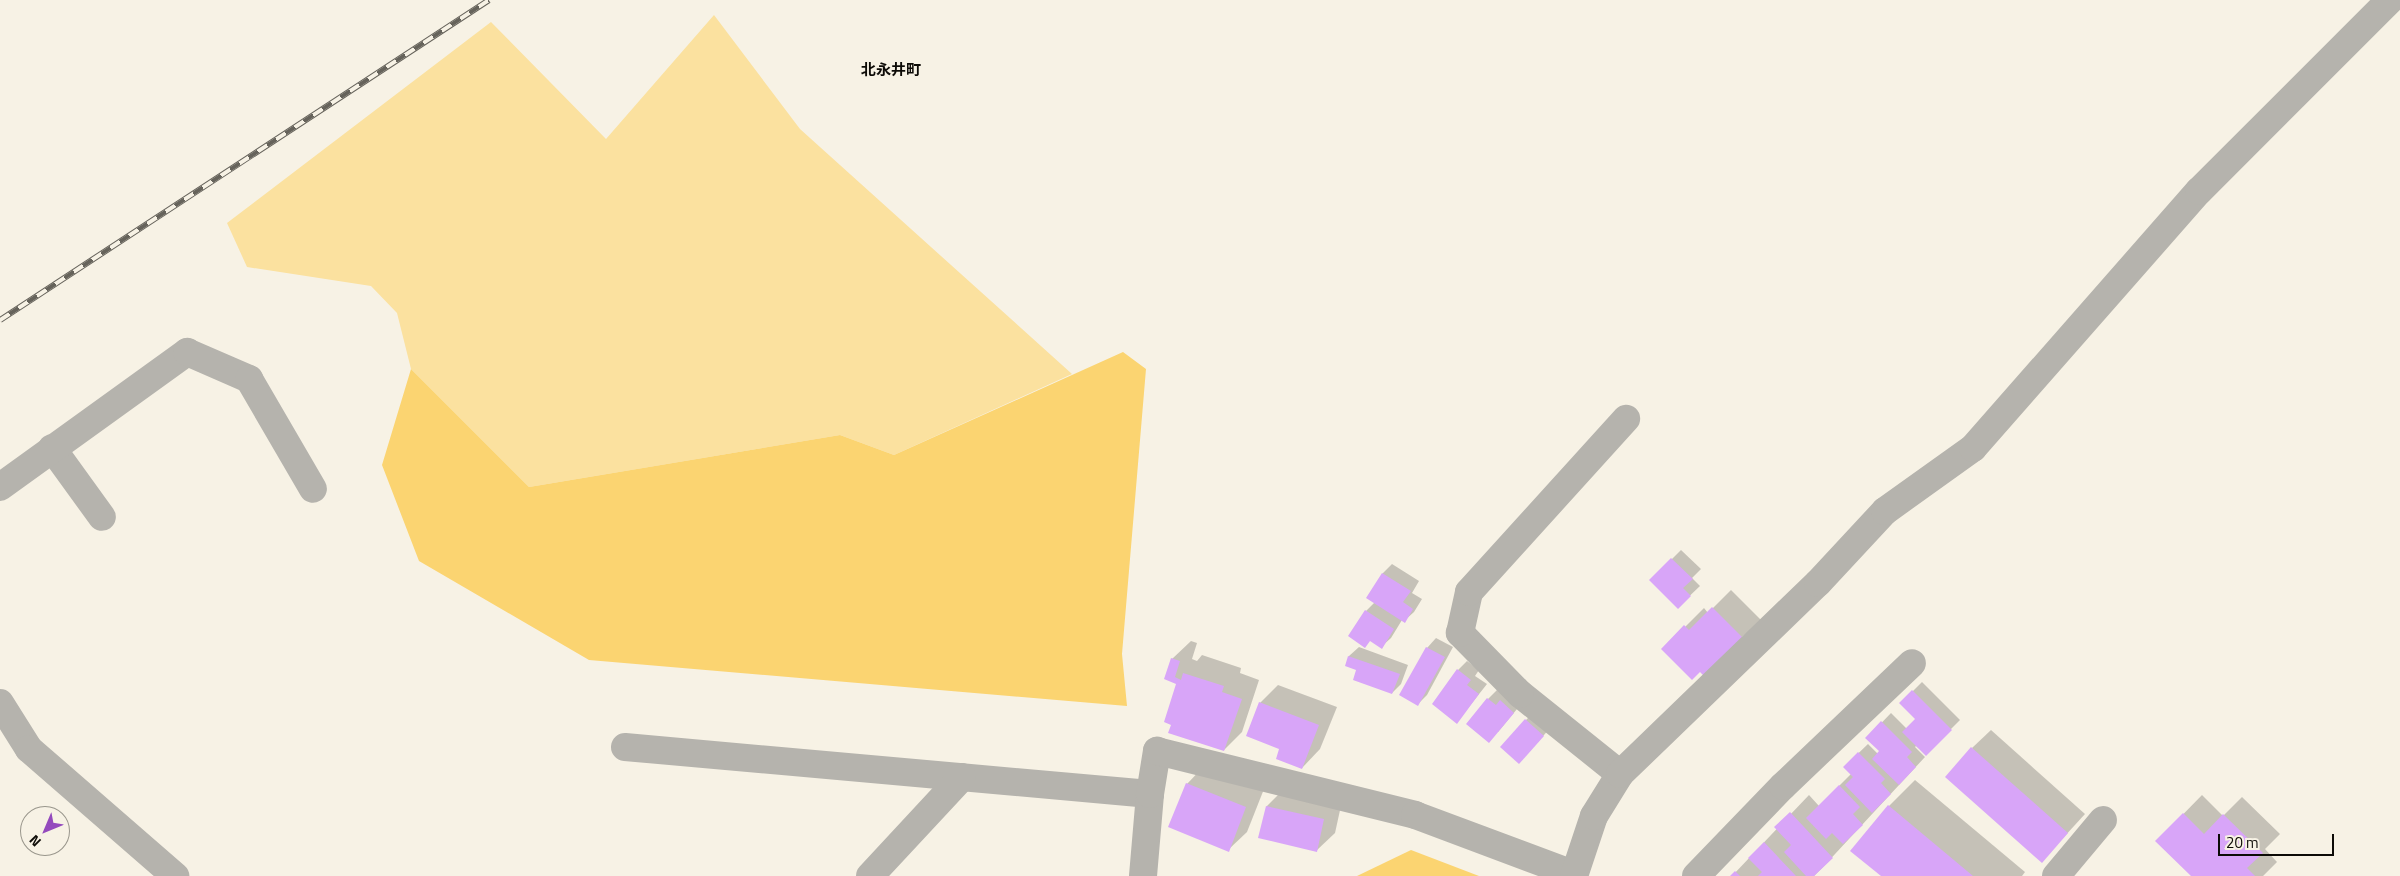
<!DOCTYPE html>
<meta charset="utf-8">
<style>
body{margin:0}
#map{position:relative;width:2400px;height:876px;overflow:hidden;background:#f7f2e5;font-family:"Titillium Web","Noto Sans JP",sans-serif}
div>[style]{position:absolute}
.green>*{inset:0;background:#fbe19f}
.water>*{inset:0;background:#fbd471}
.shadow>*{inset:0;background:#0003}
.building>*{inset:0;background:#d8a5f8}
.minor>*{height:28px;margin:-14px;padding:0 14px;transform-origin:14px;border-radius:14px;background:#b5b3ad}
.rail>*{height:5.5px;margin-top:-2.75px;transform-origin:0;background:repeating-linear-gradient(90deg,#f7f2e5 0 11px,#66635b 0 22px);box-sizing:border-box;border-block:1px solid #66635b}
span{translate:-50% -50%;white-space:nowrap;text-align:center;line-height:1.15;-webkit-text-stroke:4px #f7f2e5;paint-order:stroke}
.neighbourhood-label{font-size:15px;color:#0d0b07;font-weight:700}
.north{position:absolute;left:20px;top:806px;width:50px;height:50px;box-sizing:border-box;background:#f7f2e5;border:1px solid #99968c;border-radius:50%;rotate:225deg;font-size:14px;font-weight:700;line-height:20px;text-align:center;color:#0d0b07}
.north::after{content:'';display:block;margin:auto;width:18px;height:22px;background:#944abd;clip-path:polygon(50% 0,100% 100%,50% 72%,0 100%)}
.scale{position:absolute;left:2218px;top:834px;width:116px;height:22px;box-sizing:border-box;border:2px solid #0d0b07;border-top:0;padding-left:6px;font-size:15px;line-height:18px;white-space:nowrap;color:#0d0b07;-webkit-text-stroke:4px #f7f2e5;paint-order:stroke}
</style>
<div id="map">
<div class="green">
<div style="clip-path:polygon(714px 15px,800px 129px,1072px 374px,894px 455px,840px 435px,529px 487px,411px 369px,397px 313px,371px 286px,247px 267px,227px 223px,491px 22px,606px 139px)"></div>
</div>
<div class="water">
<div style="clip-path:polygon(1123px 352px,1146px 369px,1122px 654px,1127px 706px,589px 660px,419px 561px,382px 465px,411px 369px,529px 487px,840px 435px,894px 455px)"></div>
<div style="clip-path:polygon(1411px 850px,1479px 876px,1357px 876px)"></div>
</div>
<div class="shadow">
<div style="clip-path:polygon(1681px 550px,1701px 569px,1692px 578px,1700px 586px,1678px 607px,1651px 580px)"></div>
<div style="clip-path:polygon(1392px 564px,1419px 581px,1412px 593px,1422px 599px,1414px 612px,1404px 621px,1402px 620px,1391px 638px,1381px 647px,1366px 611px,1375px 602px,1368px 598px,1383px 573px)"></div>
<div style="clip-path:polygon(1731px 590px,1762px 621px,1700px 670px,1663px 649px,1704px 608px,1708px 613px)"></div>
<div style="clip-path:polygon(1436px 638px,1453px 647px,1427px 695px,1418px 704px,1427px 648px)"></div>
<div style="clip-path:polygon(1191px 641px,1197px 643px,1192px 659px,1197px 661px,1202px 655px,1241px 668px,1240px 673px,1259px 680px,1242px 732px,1224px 750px,1173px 724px,1178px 683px,1166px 679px,1172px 659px)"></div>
<div style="clip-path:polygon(1359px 647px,1408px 665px,1401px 684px,1392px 693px,1358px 670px,1346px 665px,1349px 656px)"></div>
<div style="clip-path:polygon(1467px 661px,1479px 670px,1475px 676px,1487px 684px,1457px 722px,1458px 670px)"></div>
<div style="clip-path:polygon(1922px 682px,1960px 720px,1926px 754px,1916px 746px,1915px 747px,1925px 757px,1823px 867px,1814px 876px,1732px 876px,1809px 795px,1819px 806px,1851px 774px,1844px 767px,1868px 744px,1878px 754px,1881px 751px,1867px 738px,1891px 713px,1907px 729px,1916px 719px,1901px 703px)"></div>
<div style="clip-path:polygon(1278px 685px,1337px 707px,1320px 749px,1302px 768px,1281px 748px,1260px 703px)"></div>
<div style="clip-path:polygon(1497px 690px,1522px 703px,1498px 732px,1488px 699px)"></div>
<div style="clip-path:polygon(1535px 711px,1552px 726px,1528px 753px,1526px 720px)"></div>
<div style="clip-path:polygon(1991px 730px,2085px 814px,2042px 861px,1972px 748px)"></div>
<div style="clip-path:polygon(1205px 765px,1264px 789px,1247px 832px,1228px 850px,1187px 784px)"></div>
<div style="clip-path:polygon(1915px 780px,2025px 872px,2022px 876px,1883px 876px,1852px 850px,1889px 806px)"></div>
<div style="clip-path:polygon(1285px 788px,1342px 801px,1335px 833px,1316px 851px,1260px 837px,1267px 806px)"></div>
<div style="clip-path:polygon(2202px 795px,2223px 816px,2242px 797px,2280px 834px,2265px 849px,2277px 862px,2263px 876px,2193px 876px,2157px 841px)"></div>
</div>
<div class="building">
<div style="clip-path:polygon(1671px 558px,1693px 579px,1683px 588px,1691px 596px,1678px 609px,1649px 580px)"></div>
<div style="clip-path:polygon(1382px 573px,1411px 591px,1403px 602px,1413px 609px,1405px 623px,1366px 598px)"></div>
<div style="clip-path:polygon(1712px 607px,1745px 640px,1706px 678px,1700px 672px,1692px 680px,1661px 649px,1684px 625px,1689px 630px)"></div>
<div style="clip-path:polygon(1365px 610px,1394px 629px,1382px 649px,1370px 641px,1365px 648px,1348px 636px)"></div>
<div style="clip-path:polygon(1426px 647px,1445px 657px,1418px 706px,1399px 695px)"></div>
<div style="clip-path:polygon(1348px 656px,1400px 674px,1392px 694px,1353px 680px,1356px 670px,1345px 666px)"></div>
<div style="clip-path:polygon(1171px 658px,1180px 661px,1175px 677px,1181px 680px,1183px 673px,1224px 686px,1222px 692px,1242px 699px,1224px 751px,1168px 733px,1171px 725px,1164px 722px,1176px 684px,1164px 679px)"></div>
<div style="clip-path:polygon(1457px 669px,1471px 680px,1467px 685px,1479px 694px,1457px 724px,1432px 704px)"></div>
<div style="clip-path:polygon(1912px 690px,1952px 730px,1926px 756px,1902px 732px,1915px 719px,1899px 703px)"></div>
<div style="clip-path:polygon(1487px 698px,1496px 705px,1500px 700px,1514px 713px,1489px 743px,1466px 724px)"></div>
<div style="clip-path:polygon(1259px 702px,1319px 725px,1302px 769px,1276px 759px,1279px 749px,1246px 736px)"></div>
<div style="clip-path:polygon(1525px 719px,1544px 736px,1519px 764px,1500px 747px)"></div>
<div style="clip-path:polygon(1881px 721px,1912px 752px,1907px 757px,1916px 767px,1899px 785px,1872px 759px,1879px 751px,1865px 738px)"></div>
<div style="clip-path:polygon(1971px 747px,2068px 833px,2042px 863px,1945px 777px)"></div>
<div style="clip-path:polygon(1858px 752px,1885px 779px,1881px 783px,1891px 794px,1872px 813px,1845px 785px,1853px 777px,1843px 767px)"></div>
<div style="clip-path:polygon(1186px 783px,1246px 807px,1229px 852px,1168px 827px)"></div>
<div style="clip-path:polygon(1839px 785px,1860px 807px,1853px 814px,1863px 825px,1843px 844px,1832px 833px,1826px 839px,1806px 818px)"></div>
<div style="clip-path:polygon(1888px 805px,1973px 876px,1881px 876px,1850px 851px)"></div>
<div style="clip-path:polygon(1266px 806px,1324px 819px,1317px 852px,1258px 838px)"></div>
<div style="clip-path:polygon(1790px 812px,1833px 858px,1814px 876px,1806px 876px,1784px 852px,1791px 845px,1774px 827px)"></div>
<div style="clip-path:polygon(2183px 813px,2204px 834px,2223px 814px,2263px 853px,2247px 868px,2255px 876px,2191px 876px,2155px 841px)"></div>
<div style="clip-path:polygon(1764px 842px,1796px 876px,1758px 876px,1762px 872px,1748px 858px)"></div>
<div style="clip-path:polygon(1735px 871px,1740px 876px,1730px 876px)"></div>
</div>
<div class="minor">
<div style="left:52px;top:448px;width:85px;rotate:54.1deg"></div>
<div style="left:0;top:487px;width:231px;rotate:-35.8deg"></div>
<div style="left:187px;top:352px;width:68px;rotate:23.5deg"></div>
<div style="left:249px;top:379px;width:127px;rotate:59.8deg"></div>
<div style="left:0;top:703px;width:54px;rotate:57.8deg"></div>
<div style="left:29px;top:749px;width:194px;rotate:41deg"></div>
<div style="left:625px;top:747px;width:527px;rotate:5.12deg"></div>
<div style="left:1620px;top:774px;width:128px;rotate:-141.3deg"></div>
<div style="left:1520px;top:694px;width:86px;rotate:-134.5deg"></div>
<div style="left:1460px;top:633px;width:42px;rotate:-77.6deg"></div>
<div style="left:1469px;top:592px;width:234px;rotate:-47.8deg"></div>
<div style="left:870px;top:876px;width:135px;rotate:-47.1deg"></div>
<div style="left:1143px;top:876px;width:82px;rotate:-85.1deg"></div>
<div style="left:1150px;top:794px;width:44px;rotate:-80.8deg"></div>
<div style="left:1157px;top:751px;width:266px;rotate:13.9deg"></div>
<div style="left:1415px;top:815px;width:169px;rotate:20.5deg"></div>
<div style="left:1574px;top:876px;width:63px;rotate:-71.6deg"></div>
<div style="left:1594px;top:816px;width:49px;rotate:-58.2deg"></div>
<div style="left:1620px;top:774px;width:275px;rotate:-44deg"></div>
<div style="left:1818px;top:583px;width:98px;rotate:-47.1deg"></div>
<div style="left:1885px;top:511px;width:108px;rotate:-35.6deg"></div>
<div style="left:1973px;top:448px;width:342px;rotate:-48.7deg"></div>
<div style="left:2199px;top:191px;width:270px;rotate:-45deg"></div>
<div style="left:1696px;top:876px;width:125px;rotate:-46deg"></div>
<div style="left:1783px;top:786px;width:178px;rotate:-43.6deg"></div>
<div style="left:2056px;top:876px;width:73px;rotate:-50deg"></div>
</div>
<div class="rail">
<div style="left:0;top:320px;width:584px;rotate:-33.2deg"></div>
</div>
<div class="neighbourhood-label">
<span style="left:891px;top:70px">北永井町</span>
</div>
<div class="north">N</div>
<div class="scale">20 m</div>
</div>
